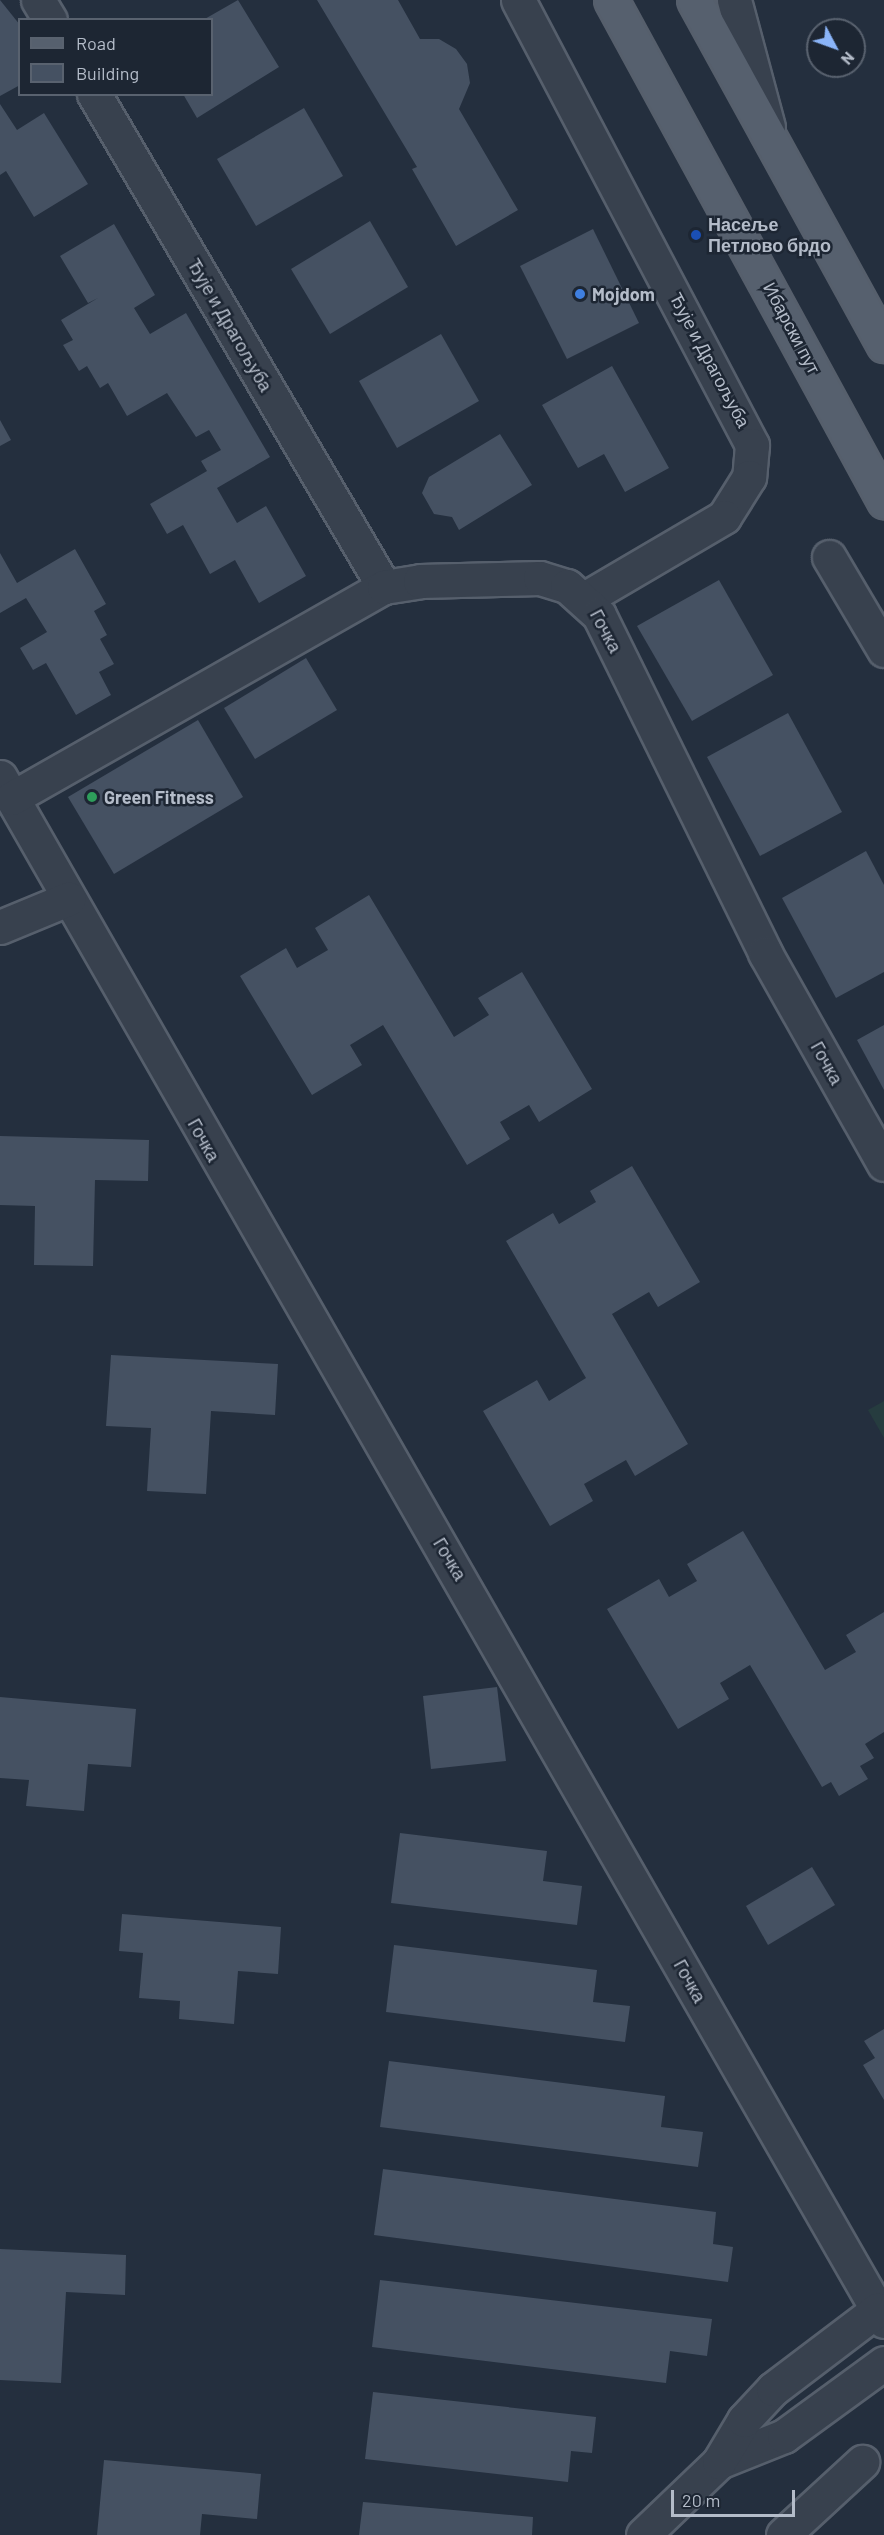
<!DOCTYPE html>
<meta charset="utf-8">
<style>
body{margin:0}
#map{position:relative;width:884px;height:2535px;overflow:hidden;background:#242f3e;font-family:Barlow,sans-serif}
div>[style]{position:absolute}
.green>*{inset:0;background:#263c3f}
.building>*{inset:0;background:#455162}
.roads{filter:drop-shadow(2px 0 #565f6c) drop-shadow(-2px 0 #565f6c) drop-shadow(0 2px #565f6c) drop-shadow(0 -2px #565f6c)}
.minor>*{height:33px;margin:-16.5px;padding:0 16.5px;transform-origin:16.5px;border-radius:16.5px;background:#38414e}
.major>*{height:33px;margin:-16.5px;padding:0 16.5px;transform-origin:16.5px;border-radius:16.5px;background:#56606e}
.dots>*{width:16px;height:16px;translate:-50% -50%;box-sizing:border-box;border:3px solid #1d2633;border-radius:50%}
span{translate:-50% -50%;white-space:nowrap;text-align:center;line-height:1.15;-webkit-text-stroke:5px #1d2633;paint-order:stroke}
.poi-label{font-size:18px;color:#b4bcc9;font-weight:700}
.left{translate:0 -50%;text-align:left}
.street-label{font-size:18px;color:#b4bcc9}
.legend{position:absolute;left:18px;top:18px;width:195px;height:78px;box-sizing:border-box;background:#1d2633;border:2px solid #59626f;margin:0;padding:8px 10px;list-style:none;font-size:18px;color:#b4bcc9}
.legend li{display:flex;align-items:center;gap:12px;height:30px}
.legend b{width:30px;border:2px solid #59626f}
.north{position:absolute;left:806px;top:18px;width:60px;height:60px;box-sizing:border-box;background:#1d2633;border:2px solid #59626f;border-radius:50%;rotate:131deg;font-size:16px;font-weight:700;line-height:24px;text-align:center;color:#b4bcc9}
.north::after{content:'';display:block;margin:auto;width:21px;height:27px;background:#8ab4f8;clip-path:polygon(50% 0,100% 100%,50% 72%,0 100%)}
.scale{position:absolute;left:671px;top:2490px;width:124px;height:27px;box-sizing:border-box;border:3px solid #b4bcc9;border-top:0;padding-left:8px;font-size:18px;line-height:21px;white-space:nowrap;color:#b4bcc9;-webkit-text-stroke:4px #1d2633;paint-order:stroke}
</style>
<div id="map">
<div class="green">
<div style="clip-path:polygon(884px 1401px,884px 1438px,868px 1410px)"></div>
</div>
<div class="building">
<div style="clip-path:polygon(0 0,20px 25px,20px 85px,0 96px)"></div>
<div style="clip-path:polygon(238px 0,279px 67px,197px 118px,183px 94px,212px 94px,212px 20px,203px 20px)"></div>
<div style="clip-path:polygon(317px 0,398px 0,420px 39px,439px 39px,456px 49px,467px 64px,470px 83px,459px 109px,518px 210px,456px 246px,412px 169px,417px 167px)"></div>
<div style="clip-path:polygon(0 104px,17px 130px,44px 113px,88px 184px,34px 217px,6px 171px,0 175px)"></div>
<div style="clip-path:polygon(304px 108px,343px 176px,256px 226px,217px 159px)"></div>
<div style="clip-path:polygon(370px 221px,408px 287px,330px 334px,291px 269px)"></div>
<div style="clip-path:polygon(114px 224px,155px 295px,134px 308px,150px 334px,186px 313px,270px 457px,217px 488px,237px 523px,266px 506px,306px 576px,259px 603px,235px 560px,210px 574px,183px 525px,167px 534px,150px 504px,207px 471px,201px 461px,221px 450px,209px 430px,196px 437px,167px 393px,127px 416px,108px 383px,100px 388px,87px 366px,79px 371px,63px 345px,73px 340px,61px 320px,98px 298px,88px 303px,60px 256px)"></div>
<div style="clip-path:polygon(593px 229px,639px 323px,567px 359px,520px 266px)"></div>
<div style="clip-path:polygon(441px 334px,479px 401px,397px 448px,359px 381px)"></div>
<div style="clip-path:polygon(612px 366px,669px 468px,625px 492px,604px 454px,578px 468px,542px 405px)"></div>
<div style="clip-path:polygon(0 420px,11px 440px,0 446px)"></div>
<div style="clip-path:polygon(500px 434px,532px 485px,459px 530px,452px 517px,434px 514px,422px 493px,429px 477px)"></div>
<div style="clip-path:polygon(75px 549px,106px 604px,94px 611px,107px 635px,100px 639px,114px 664px,99px 672px,111px 695px,76px 715px,46px 663px,33px 670px,20px 648px,47px 632px,26px 598px,0 613px,0 553px,17px 583px)"></div>
<div style="clip-path:polygon(719px 580px,773px 675px,692px 721px,637px 626px)"></div>
<div style="clip-path:polygon(306px 658px,337px 710px,255px 759px,224px 708px)"></div>
<div style="clip-path:polygon(788px 713px,842px 812px,760px 856px,707px 757px)"></div>
<div style="clip-path:polygon(198px 720px,243px 797px,114px 874px,68px 797px)"></div>
<div style="clip-path:polygon(866px 851px,884px 885px,884px 972px,836px 998px,782px 898px)"></div>
<div style="clip-path:polygon(369px 895px,454px 1037px,489px 1015px,478px 998px,522px 972px,592px 1089px,539px 1122px,529px 1105px,500px 1122px,510px 1139px,467px 1165px,383px 1025px,350px 1045px,362px 1065px,312px 1095px,240px 976px,286px 948px,297px 968px,328px 950px,315px 928px)"></div>
<div style="clip-path:polygon(884px 1025px,884px 1090px,857px 1040px)"></div>
<div style="clip-path:polygon(0 1136px,149px 1140px,148px 1181px,95px 1180px,93px 1266px,34px 1265px,35px 1206px,0 1205px)"></div>
<div style="clip-path:polygon(632px 1166px,700px 1282px,658px 1307px,649px 1292px,612px 1314px,688px 1444px,635px 1476px,626px 1460px,584px 1484px,593px 1501px,550px 1526px,483px 1411px,537px 1380px,549px 1401px,586px 1378px,506px 1241px,553px 1213px,559px 1224px,596px 1202px,590px 1191px)"></div>
<div style="clip-path:polygon(111px 1355px,278px 1364px,275px 1415px,211px 1411px,206px 1494px,147px 1491px,151px 1428px,106px 1426px)"></div>
<div style="clip-path:polygon(743px 1531px,825px 1670px,856px 1652px,846px 1635px,884px 1612px,884px 1732px,865px 1744px,874px 1758px,860px 1766px,868px 1779px,839px 1796px,831px 1782px,822px 1787px,750px 1665px,720px 1683px,729px 1699px,678px 1729px,607px 1609px,659px 1579px,669px 1597px,697px 1581px,687px 1564px)"></div>
<div style="clip-path:polygon(497px 1687px,506px 1761px,431px 1769px,423px 1696px)"></div>
<div style="clip-path:polygon(0 1697px,136px 1709px,131px 1767px,88px 1764px,84px 1811px,26px 1806px,29px 1780px,0 1778px)"></div>
<div style="clip-path:polygon(400px 1833px,547px 1851px,543px 1881px,582px 1886px,577px 1925px,391px 1903px)"></div>
<div style="clip-path:polygon(812px 1867px,835px 1905px,768px 1945px,746px 1906px)"></div>
<div style="clip-path:polygon(122px 1914px,281px 1927px,278px 1974px,238px 1971px,234px 2024px,179px 2019px,180px 2001px,139px 1998px,143px 1953px,119px 1951px)"></div>
<div style="clip-path:polygon(394px 1945px,597px 1970px,593px 2002px,630px 2006px,625px 2042px,386px 2012px)"></div>
<div style="clip-path:polygon(884px 2029px,884px 2100px,863px 2065px,875px 2058px,864px 2041px)"></div>
<div style="clip-path:polygon(389px 2061px,665px 2096px,661px 2127px,703px 2132px,698px 2167px,380px 2127px)"></div>
<div style="clip-path:polygon(383px 2169px,716px 2212px,713px 2244px,733px 2247px,728px 2282px,374px 2235px)"></div>
<div style="clip-path:polygon(0 2249px,126px 2255px,125px 2295px,66px 2292px,61px 2383px,0 2380px)"></div>
<div style="clip-path:polygon(380px 2280px,712px 2319px,707px 2356px,670px 2351px,666px 2383px,372px 2347px)"></div>
<div style="clip-path:polygon(373px 2392px,596px 2417px,592px 2453px,571px 2451px,568px 2482px,365px 2459px)"></div>
<div style="clip-path:polygon(104px 2460px,261px 2474px,257px 2519px,202px 2514px,200px 2535px,97px 2535px)"></div>
<div style="clip-path:polygon(363px 2502px,533px 2517px,532px 2535px,359px 2535px)"></div>
</div>
<div class="roads">
<div class="minor">
<div style="left:38px;top:0;width:23px;rotate:59deg"></div>
<div style="left:518px;top:0;width:503px;rotate:62.26deg"></div>
<div style="left:752px;top:445px;width:32px;rotate:95deg"></div>
<div style="left:749px;top:477px;width:47px;rotate:122deg"></div>
<div style="left:724px;top:517px;width:160px;rotate:149.6deg"></div>
<div style="left:734px;top:0;width:131px;rotate:75deg"></div>
<div style="left:94px;top:94px;width:572px;rotate:59.53deg"></div>
<div style="left:829px;top:557px;width:108px;rotate:59.4deg"></div>
<div style="left:0;top:777px;width:1779px;rotate:60.21deg"></div>
<div style="left:12px;top:798px;width:428px;rotate:-29.6deg"></div>
<div style="left:384px;top:587px;width:36px;rotate:-9deg"></div>
<div style="left:420px;top:581px;width:120px;rotate:-1.4deg"></div>
<div style="left:540px;top:578px;width:28px;rotate:17deg"></div>
<div style="left:567px;top:586px;width:43px;rotate:42.2deg"></div>
<div style="left:599px;top:615px;width:377px;rotate:63.8deg"></div>
<div style="left:765px;top:953px;width:242px;rotate:60.6deg"></div>
<div style="left:0;top:927px;width:74px;rotate:-22.4deg"></div>
<div style="left:719px;top:2462px;width:70px;rotate:-21.8deg"></div>
<div style="left:784px;top:2436px;width:124px;rotate:-36.1deg"></div>
<div style="left:643px;top:2535px;width:105px;rotate:-43.8deg"></div>
<div style="left:719px;top:2462px;width:49px;rotate:-59.2deg"></div>
<div style="left:744px;top:2420px;width:42px;rotate:-46.9deg"></div>
<div style="left:773px;top:2389px;width:131px;rotate:-37.2deg"></div>
<div style="left:783px;top:2535px;width:108px;rotate:-42.7deg"></div>
</div>
<div class="major">
<div style="left:611px;top:0;width:571px;rotate:61.41deg"></div>
<div style="left:694px;top:0;width:394px;rotate:61.2deg"></div>
</div>
</div>
<div class="dots">
<div style="left:696px;top:235px;background:#1a4fb4"></div>
<div style="left:580px;top:294px;background:#3f7fe0"></div>
<div style="left:92px;top:797px;background:#2e9e5b"></div>
</div>
<div class="poi-label">
<span class="left" style="left:708px;top:235px">Насеље<br>Петлово брдо</span>
<span class="left" style="left:592px;top:294px">Mojdom</span>
<span class="left" style="left:104px;top:797px">Green Fitness</span>
</div>
<div class="street-label">
<span style="left:230px;top:325px;rotate:60deg">Ђује и Драгољуба</span>
<span style="left:792px;top:328px;rotate:62deg">Ибарски пут</span>
<span style="left:710px;top:360px;rotate:62deg">Ђује и Драгољуба</span>
<span style="left:606px;top:631px;rotate:62deg">Гочка</span>
<span style="left:827px;top:1063px;rotate:61deg">Гочка</span>
<span style="left:204px;top:1140px;rotate:61deg">Гочка</span>
<span style="left:450px;top:1559px;rotate:59deg">Гочка</span>
<span style="left:690px;top:1981px;rotate:61deg">Гочка</span>
</div>
<ul class="legend">
<li><b style="height:8px;background:#56606e"></b>Road</li>
<li><b style="height:16px;background:#455162"></b>Building</li>
</ul>
<div class="north">N</div>
<div class="scale">20 m</div>
</div>
